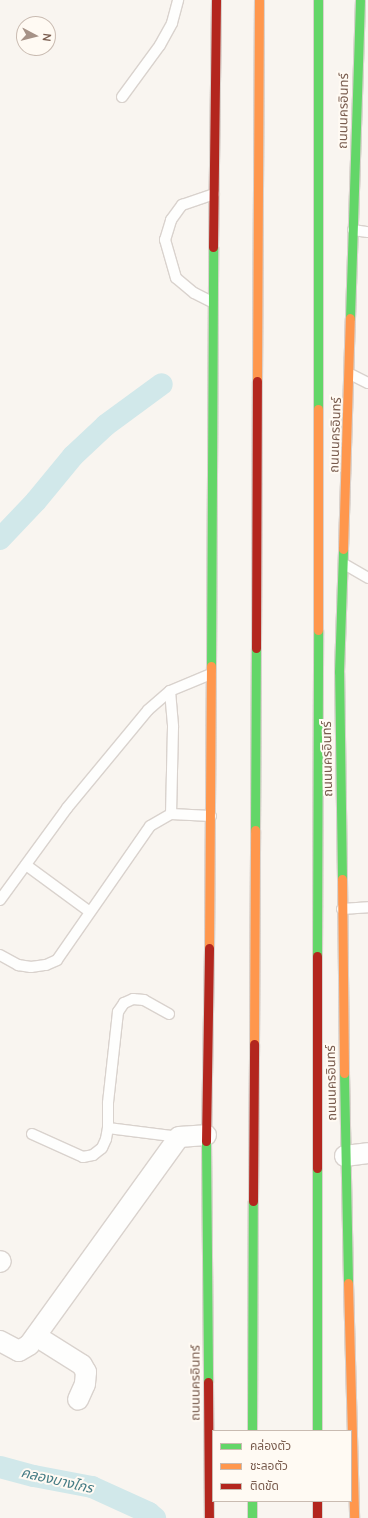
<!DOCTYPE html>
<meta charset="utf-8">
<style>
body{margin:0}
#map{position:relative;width:368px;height:1518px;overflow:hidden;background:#f9f5f0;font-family:Manrope,"Noto Sans Thai",sans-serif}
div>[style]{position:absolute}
.canal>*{height:22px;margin:-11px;padding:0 11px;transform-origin:11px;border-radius:11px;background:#d1e8ea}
.roads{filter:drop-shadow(1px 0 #d9d2cd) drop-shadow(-1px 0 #d9d2cd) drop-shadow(0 1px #d9d2cd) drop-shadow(0 -1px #d9d2cd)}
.lane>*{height:10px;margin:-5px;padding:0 5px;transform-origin:5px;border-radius:5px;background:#fefefd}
.street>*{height:20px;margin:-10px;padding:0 10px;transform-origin:10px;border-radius:10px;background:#fefefd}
.fast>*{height:9px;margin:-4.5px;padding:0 4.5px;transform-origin:4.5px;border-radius:4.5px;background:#63d668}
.slow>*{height:9px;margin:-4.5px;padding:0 4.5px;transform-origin:4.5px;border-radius:4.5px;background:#ff974d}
.jam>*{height:9px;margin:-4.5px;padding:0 4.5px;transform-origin:4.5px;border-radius:4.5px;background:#b3261e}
span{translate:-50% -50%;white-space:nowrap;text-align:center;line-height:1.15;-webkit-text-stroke:4px #fffaf3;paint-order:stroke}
.street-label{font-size:13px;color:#795c4e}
.water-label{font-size:14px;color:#447b84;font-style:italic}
.legend{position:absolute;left:212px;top:1430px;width:140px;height:72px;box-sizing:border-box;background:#fffaf3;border:1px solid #c9bbb1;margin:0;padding:5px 7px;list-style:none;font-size:12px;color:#795c4e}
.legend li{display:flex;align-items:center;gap:8px;height:20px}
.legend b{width:20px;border:1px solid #c9bbb1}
.north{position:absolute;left:16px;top:16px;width:40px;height:40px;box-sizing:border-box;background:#fffaf3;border:1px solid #c9bbb1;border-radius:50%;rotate:97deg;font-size:11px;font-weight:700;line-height:16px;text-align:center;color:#795c4e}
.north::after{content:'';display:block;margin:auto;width:14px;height:18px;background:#a69287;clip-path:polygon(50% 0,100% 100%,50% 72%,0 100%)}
</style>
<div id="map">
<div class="canal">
<div style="left:0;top:539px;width:52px;rotate:-46.5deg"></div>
<div style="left:36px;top:501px;width:58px;rotate:-50.6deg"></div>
<div style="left:73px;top:456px;width:45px;rotate:-43.2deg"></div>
<div style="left:106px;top:425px;width:69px;rotate:-36.2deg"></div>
<div style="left:0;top:1467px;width:35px;rotate:15deg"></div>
<div style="left:34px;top:1476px;width:59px;rotate:10.7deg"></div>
<div style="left:92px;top:1487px;width:63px;rotate:24.5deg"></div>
<div style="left:149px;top:1513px;width:8px;rotate:40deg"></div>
</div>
<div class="roads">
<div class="lane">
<div style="left:122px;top:97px;width:64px;rotate:-53.8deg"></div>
<div style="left:160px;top:45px;width:25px;rotate:-61deg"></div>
<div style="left:172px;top:23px;width:24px;rotate:-75deg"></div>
<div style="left:353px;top:230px;width:15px;rotate:8deg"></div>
<div style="left:212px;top:302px;width:20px;rotate:-153deg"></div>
<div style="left:194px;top:293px;width:23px;rotate:-140deg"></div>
<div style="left:176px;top:278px;width:40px;rotate:-106deg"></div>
<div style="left:165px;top:240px;width:21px;rotate:-73deg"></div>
<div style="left:171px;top:220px;width:19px;rotate:-54deg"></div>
<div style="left:182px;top:205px;width:34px;rotate:-19deg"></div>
<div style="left:350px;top:374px;width:20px;rotate:27deg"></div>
<div style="left:344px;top:564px;width:28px;rotate:30deg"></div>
<div style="left:170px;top:691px;width:36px;rotate:85deg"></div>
<div style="left:173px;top:727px;width:87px;rotate:91.3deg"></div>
<div style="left:26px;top:865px;width:79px;rotate:36.3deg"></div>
<div style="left:0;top:900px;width:114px;rotate:-53.9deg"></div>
<div style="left:67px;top:808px;width:127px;rotate:-50.4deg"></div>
<div style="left:148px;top:710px;width:29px;rotate:-41deg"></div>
<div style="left:170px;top:691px;width:44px;rotate:-22.5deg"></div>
<div style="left:342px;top:909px;width:26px;rotate:-4deg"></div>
<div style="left:0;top:955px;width:21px;rotate:29deg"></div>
<div style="left:18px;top:965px;width:13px;rotate:9deg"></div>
<div style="left:31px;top:967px;width:15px;rotate:-8deg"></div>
<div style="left:46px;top:965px;width:12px;rotate:-24deg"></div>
<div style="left:57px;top:960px;width:163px;rotate:-55.2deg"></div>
<div style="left:150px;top:826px;width:24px;rotate:-30deg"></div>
<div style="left:171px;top:814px;width:40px;rotate:2.9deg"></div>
<div style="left:169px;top:1014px;width:29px;rotate:-151deg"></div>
<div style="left:144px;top:1000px;width:11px;rotate:-175deg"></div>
<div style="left:133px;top:999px;width:10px;rotate:156deg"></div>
<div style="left:124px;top:1003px;width:11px;rotate:124deg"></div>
<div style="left:118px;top:1012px;width:92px;rotate:96.3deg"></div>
<div style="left:108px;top:1103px;width:25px;rotate:90deg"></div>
<div style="left:108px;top:1128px;width:72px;rotate:7.2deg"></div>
<div style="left:32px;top:1134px;width:56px;rotate:24.3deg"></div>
<div style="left:83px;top:1157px;width:10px;rotate:-11deg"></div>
<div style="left:93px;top:1155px;width:11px;rotate:-38deg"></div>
<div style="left:102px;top:1148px;width:10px;rotate:-66deg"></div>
<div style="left:106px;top:1139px;width:11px;rotate:-80deg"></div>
</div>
<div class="street">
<div style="left:345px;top:1156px;width:23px;rotate:-7deg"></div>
<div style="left:0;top:1262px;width:1px;rotate:-45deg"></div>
<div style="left:36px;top:1336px;width:54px;rotate:32.2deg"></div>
<div style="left:82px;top:1365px;width:8px;rotate:60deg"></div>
<div style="left:86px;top:1372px;width:12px;rotate:95deg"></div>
<div style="left:85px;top:1384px;width:17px;rotate:114deg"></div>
<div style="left:0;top:1341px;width:21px;rotate:28deg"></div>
<div style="left:19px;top:1351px;width:12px;rotate:-31deg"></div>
<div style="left:29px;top:1345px;width:256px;rotate:-54.2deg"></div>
<div style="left:179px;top:1137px;width:27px;rotate:-4deg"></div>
</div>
<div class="fast">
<div style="left:350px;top:318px;width:318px;rotate:-88.2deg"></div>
<div style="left:318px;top:409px;width:409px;rotate:-90deg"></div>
<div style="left:211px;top:666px;width:419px;rotate:-89.7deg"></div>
<div style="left:255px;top:830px;width:182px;rotate:-89.7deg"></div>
<div style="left:342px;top:879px;width:207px;rotate:-90.8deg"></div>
<div style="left:339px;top:672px;width:123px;rotate:-88.1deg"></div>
<div style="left:317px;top:956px;width:326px;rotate:-89.8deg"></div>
<div style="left:344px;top:1073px;width:210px;rotate:88.9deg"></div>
<div style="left:206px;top:1141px;width:241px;rotate:89.5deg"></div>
<div style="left:252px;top:1431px;width:230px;rotate:-89.8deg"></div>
<div style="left:317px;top:1431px;width:263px;rotate:-90deg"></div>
<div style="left:252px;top:1501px;width:17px;rotate:90deg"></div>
</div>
<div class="slow">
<div style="left:257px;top:381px;width:381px;rotate:-89.7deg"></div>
<div style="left:343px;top:549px;width:231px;rotate:-88.3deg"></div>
<div style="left:318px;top:630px;width:221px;rotate:-90deg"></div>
<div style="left:342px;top:879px;width:194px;rotate:89.4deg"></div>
<div style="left:209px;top:948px;width:282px;rotate:-89.6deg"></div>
<div style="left:254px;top:1044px;width:214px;rotate:-89.7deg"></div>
<div style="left:348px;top:1283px;width:235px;rotate:88.5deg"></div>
</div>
<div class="jam">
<div style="left:213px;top:247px;width:247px;rotate:-89.3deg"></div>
<div style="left:256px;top:648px;width:267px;rotate:-89.8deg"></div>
<div style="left:206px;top:1141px;width:193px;rotate:-89.1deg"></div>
<div style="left:317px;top:1168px;width:212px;rotate:-90deg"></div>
<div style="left:253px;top:1201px;width:157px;rotate:-89.6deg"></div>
<div style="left:208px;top:1382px;width:136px;rotate:89.6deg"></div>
<div style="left:317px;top:1501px;width:17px;rotate:90deg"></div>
</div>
</div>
<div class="street-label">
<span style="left:343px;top:111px;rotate:-89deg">ถนนนครอินทร์</span>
<span style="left:335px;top:435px;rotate:-88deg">ถนนนครอินทร์</span>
<span style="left:327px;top:759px;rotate:-91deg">ถนนนครอินทร์</span>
<span style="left:331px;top:1083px;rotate:-91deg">ถนนนครอินทร์</span>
<span style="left:195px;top:1383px;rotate:-90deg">ถนนนครอินทร์</span>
</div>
<div class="water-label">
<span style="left:57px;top:1480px;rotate:13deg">คลองบางไกร</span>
</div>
<ul class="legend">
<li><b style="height:5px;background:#63d668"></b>คล่องตัว</li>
<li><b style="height:5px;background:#ff974d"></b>ชะลอตัว</li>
<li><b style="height:5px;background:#b3261e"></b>ติดขัด</li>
</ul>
<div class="north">N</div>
</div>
